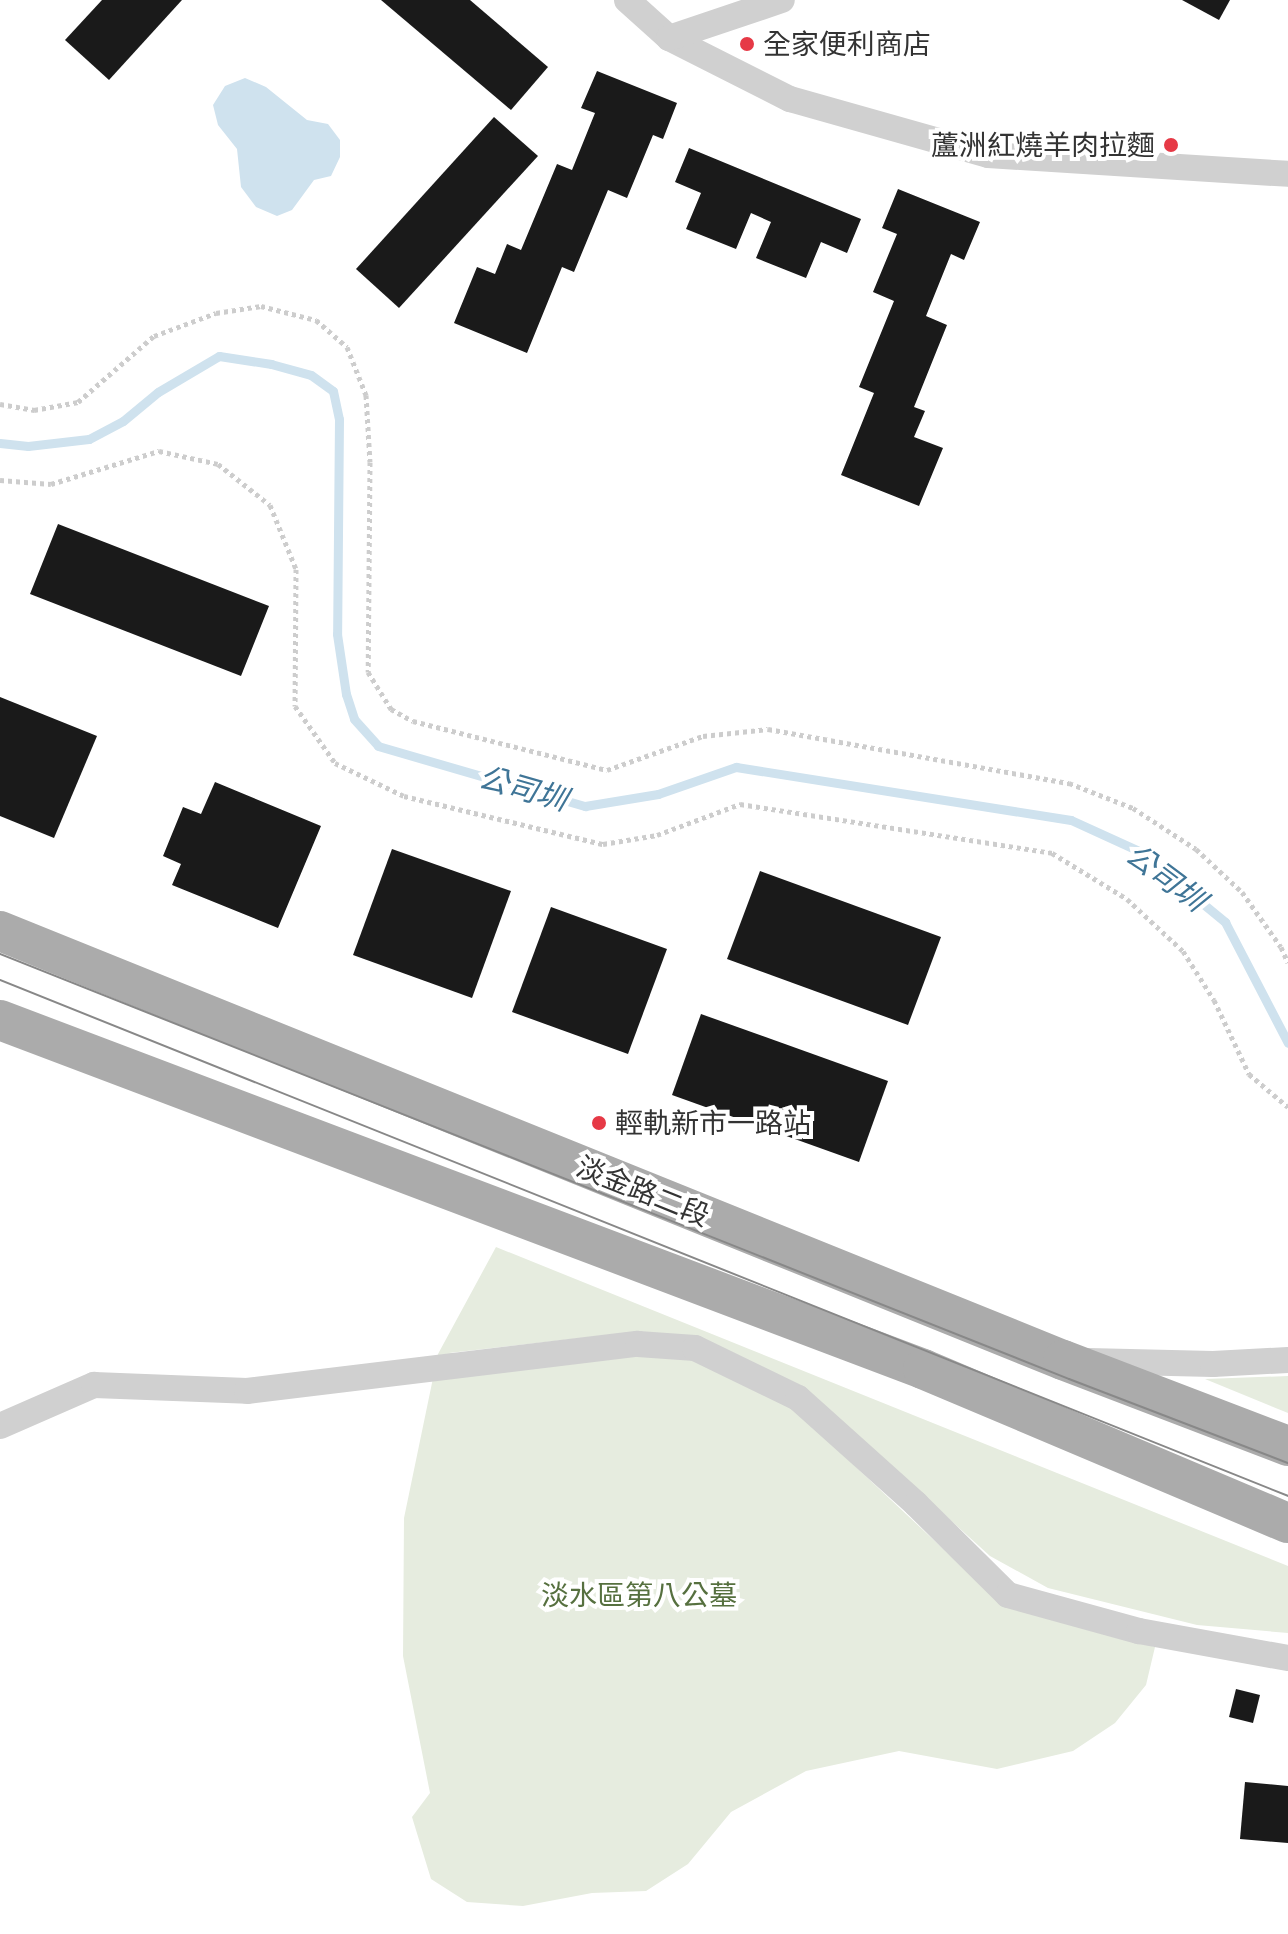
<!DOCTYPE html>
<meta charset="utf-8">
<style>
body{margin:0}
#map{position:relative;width:1288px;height:1934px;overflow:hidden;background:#fff;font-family:"Asap Condensed","Noto Sans TC",sans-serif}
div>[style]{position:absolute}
.green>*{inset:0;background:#e6ecdf}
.water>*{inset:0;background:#cfe2ee}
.stream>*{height:9px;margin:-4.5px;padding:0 4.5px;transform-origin:4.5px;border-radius:4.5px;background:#cfe2ee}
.building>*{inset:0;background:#1a1a1a}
.path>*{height:5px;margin-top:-2.5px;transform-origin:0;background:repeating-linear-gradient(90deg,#cdcdcd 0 4px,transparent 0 8px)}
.street>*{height:26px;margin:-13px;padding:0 13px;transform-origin:13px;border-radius:13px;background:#d0d0d0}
.primary>*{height:40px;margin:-20px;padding:0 20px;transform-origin:20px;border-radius:20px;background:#ababab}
.tram>*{height:2px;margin:-1px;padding:0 1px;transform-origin:1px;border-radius:1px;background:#888}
.dots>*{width:22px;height:22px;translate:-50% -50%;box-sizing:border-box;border:4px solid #fff;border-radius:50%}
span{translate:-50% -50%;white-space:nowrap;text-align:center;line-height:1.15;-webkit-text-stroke:8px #fff;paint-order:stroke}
.poi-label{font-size:28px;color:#333}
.left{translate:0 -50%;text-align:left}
.right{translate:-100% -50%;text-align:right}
.street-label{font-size:28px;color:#333}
.park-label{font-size:28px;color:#56703f}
.water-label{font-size:30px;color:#3f7597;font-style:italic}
</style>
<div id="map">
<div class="green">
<div style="clip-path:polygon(496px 1247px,1288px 1566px,1288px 1633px,1197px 1625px,1048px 1588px,990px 1556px,807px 1390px,634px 1332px,449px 1353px,637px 1353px,691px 1359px,793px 1408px,1003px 1605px,1155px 1647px,1146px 1685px,1115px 1723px,1073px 1751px,997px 1769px,899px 1751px,806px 1771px,731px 1812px,688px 1864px,646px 1891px,592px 1893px,523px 1906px,467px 1902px,431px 1879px,412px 1817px,430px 1793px,403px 1656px,404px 1518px,438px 1354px)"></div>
<div style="clip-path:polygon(1288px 1376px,1288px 1413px,1205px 1379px)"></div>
</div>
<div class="water">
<div style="clip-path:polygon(245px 78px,266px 87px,307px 120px,328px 124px,340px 140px,340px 157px,331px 176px,314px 180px,292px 210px,277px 216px,256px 207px,241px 187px,237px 149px,218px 125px,213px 105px,225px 86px)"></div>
</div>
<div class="stream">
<div style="left:0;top:443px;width:28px;rotate:6deg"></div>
<div style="left:28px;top:446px;width:61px;rotate:-6.5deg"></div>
<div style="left:89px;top:439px;width:38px;rotate:-28deg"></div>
<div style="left:123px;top:421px;width:45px;rotate:-39.6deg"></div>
<div style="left:158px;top:392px;width:71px;rotate:-30.5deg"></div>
<div style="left:219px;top:356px;width:53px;rotate:8.7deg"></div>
<div style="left:271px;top:364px;width:41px;rotate:15.4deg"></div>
<div style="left:311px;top:375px;width:27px;rotate:36deg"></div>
<div style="left:333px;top:391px;width:29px;rotate:78deg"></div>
<div style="left:339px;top:419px;width:215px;rotate:90.5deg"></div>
<div style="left:337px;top:634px;width:61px;rotate:81.5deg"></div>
<div style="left:346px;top:694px;width:26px;rotate:72deg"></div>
<div style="left:354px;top:719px;width:36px;rotate:48deg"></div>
<div style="left:378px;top:746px;width:216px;rotate:16.2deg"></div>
<div style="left:585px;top:806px;width:74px;rotate:-9.3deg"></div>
<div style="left:658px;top:794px;width:83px;rotate:-19.1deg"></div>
<div style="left:736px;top:767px;width:339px;rotate:9deg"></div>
<div style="left:1071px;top:820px;width:75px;rotate:24.5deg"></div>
<div style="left:1139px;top:851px;width:112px;rotate:39.5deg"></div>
<div style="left:1225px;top:922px;width:136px;rotate:62.5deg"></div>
</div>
<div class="building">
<div style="clip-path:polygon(102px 0,182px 0,109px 80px,65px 40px)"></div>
<div style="clip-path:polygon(381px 0,470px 0,548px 67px,511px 110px)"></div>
<div style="clip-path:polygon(1182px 0,1230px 0,1219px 20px)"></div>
<div style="clip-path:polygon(597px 71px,677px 103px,663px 139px,653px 135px,627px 198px,608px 190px,574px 272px,562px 267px,527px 353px,454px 323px,477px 267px,495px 274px,507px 244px,521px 250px,557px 164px,572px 170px,595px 113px,581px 108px)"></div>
<div style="clip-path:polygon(494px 117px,538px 156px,399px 308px,356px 269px)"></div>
<div style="clip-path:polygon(689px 148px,861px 219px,847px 253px,821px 242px,806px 278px,756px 258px,771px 222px,751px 213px,736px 249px,686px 229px,701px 193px,675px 182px)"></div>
<div style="clip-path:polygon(898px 189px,980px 222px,964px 260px,951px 254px,926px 316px,947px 325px,914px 407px,925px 411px,914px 437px,943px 448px,919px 506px,841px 475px,874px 393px,859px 387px,894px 301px,873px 292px,897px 234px,882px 228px)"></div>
<div style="clip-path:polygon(58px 524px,269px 606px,241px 676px,30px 594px)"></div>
<div style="clip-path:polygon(0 697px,97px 736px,54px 838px,0 816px)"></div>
<div style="clip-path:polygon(215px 782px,321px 826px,278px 928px,172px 885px,181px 864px,163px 856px,183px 807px,201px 814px)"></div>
<div style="clip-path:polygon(392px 849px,511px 891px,472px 998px,353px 955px)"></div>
<div style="clip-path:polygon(760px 871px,941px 937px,908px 1025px,727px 959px)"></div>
<div style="clip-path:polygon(551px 907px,667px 949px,628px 1054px,512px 1012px)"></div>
<div style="clip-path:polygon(701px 1014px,888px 1081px,859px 1162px,672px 1095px)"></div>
<div style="clip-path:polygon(1236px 1689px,1260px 1695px,1253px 1723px,1229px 1717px)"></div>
<div style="clip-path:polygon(1245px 1782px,1288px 1786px,1288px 1843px,1240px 1839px)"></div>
</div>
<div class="path">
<div style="left:0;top:404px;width:35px;rotate:10deg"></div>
<div style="left:34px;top:410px;width:45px;rotate:-10.3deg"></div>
<div style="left:78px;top:402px;width:101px;rotate:-41deg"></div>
<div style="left:154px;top:336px;width:66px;rotate:-20.4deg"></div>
<div style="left:216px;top:313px;width:46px;rotate:-8.8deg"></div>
<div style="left:261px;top:306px;width:57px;rotate:14.3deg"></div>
<div style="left:316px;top:320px;width:41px;rotate:41.1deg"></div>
<div style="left:347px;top:347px;width:52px;rotate:68.4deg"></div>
<div style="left:366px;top:395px;width:67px;rotate:86.6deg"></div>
<div style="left:370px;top:462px;width:210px;rotate:90.5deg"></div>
<div style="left:368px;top:672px;width:44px;rotate:58.1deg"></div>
<div style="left:391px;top:709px;width:25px;rotate:29deg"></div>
<div style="left:413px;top:721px;width:200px;rotate:14.2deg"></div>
<div style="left:607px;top:770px;width:102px;rotate:-19.5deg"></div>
<div style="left:703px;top:736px;width:65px;rotate:-6.1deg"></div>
<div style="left:768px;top:729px;width:306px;rotate:10.2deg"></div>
<div style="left:1069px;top:783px;width:69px;rotate:21.3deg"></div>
<div style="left:1133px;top:808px;width:75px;rotate:33.1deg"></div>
<div style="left:1196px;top:849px;width:63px;rotate:43.1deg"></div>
<div style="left:1242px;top:892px;width:67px;rotate:54.7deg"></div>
<div style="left:1281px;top:947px;width:17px;rotate:66deg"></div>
<div style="left:0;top:480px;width:51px;rotate:4.5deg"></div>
<div style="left:51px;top:484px;width:113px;rotate:-17deg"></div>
<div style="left:159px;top:451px;width:60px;rotate:12.4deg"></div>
<div style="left:218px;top:464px;width:66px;rotate:38.3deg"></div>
<div style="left:270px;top:505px;width:69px;rotate:67.9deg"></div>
<div style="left:296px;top:569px;width:137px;rotate:90.4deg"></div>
<div style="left:295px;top:706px;width:70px;rotate:54.9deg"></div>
<div style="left:335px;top:763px;width:76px;rotate:25.6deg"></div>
<div style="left:404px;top:796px;width:205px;rotate:13.6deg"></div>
<div style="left:603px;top:844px;width:55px;rotate:-9.5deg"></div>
<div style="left:657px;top:835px;width:89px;rotate:-20.5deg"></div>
<div style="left:740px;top:804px;width:316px;rotate:8.9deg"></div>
<div style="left:1052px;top:853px;width:88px;rotate:31.5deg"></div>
<div style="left:1127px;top:899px;width:76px;rotate:42.9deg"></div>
<div style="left:1183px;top:951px;width:58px;rotate:57.7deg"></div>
<div style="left:1214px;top:1000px;width:82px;rotate:64.7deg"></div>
<div style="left:1249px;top:1074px;width:51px;rotate:40.2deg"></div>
</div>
<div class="street">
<div style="left:627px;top:0;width:57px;rotate:42.1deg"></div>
<div style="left:669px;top:38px;width:136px;rotate:26.8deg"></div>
<div style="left:790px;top:99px;width:206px;rotate:15.8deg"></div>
<div style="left:988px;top:155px;width:301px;rotate:3.6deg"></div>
<div style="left:669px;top:38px;width:119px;rotate:-18.6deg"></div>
<div style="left:1088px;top:1361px;width:125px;rotate:1.4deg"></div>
<div style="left:1213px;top:1364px;width:75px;rotate:-3.1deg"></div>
<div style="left:0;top:1426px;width:103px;rotate:-23.6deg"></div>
<div style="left:94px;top:1385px;width:153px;rotate:2.2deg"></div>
<div style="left:247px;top:1391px;width:394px;rotate:-6.9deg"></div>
<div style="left:638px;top:1344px;width:57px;rotate:4deg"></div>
<div style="left:695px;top:1348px;width:114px;rotate:25.9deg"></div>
<div style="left:798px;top:1398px;width:159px;rotate:41.9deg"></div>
<div style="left:916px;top:1504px;width:129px;rotate:44.7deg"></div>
<div style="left:1008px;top:1595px;width:136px;rotate:15.4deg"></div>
<div style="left:1139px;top:1631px;width:151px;rotate:10.3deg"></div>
</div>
<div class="primary">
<div style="left:0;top:931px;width:1146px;rotate:21.98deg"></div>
<div style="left:1063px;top:1360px;width:241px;rotate:20.9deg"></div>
<div style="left:0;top:1020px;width:987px;rotate:20.71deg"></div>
<div style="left:923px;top:1369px;width:396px;rotate:22.9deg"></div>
</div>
<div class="tram">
<div style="left:0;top:954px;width:1150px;rotate:21.68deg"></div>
<div style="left:1069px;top:1379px;width:235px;rotate:21deg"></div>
<div style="left:0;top:980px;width:1388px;rotate:21.83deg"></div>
</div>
<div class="dots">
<div style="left:747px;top:44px;background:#e63946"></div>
<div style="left:1171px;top:145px;background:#e63946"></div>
<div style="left:599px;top:1123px;background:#e63946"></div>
</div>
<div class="poi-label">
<span class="left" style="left:763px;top:44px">全家便利商店</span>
<span class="right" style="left:1155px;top:145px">蘆洲紅燒羊肉拉麵</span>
<span class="left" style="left:615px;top:1123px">輕軌新市一路站</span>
</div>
<div class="street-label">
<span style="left:643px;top:1191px;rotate:22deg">淡金路二段</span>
</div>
<div class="park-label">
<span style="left:639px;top:1595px">淡水區第八公墓</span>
</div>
<div class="water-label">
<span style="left:523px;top:788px;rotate:16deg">公司圳</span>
<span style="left:1166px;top:877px;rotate:37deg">公司圳</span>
</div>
</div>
